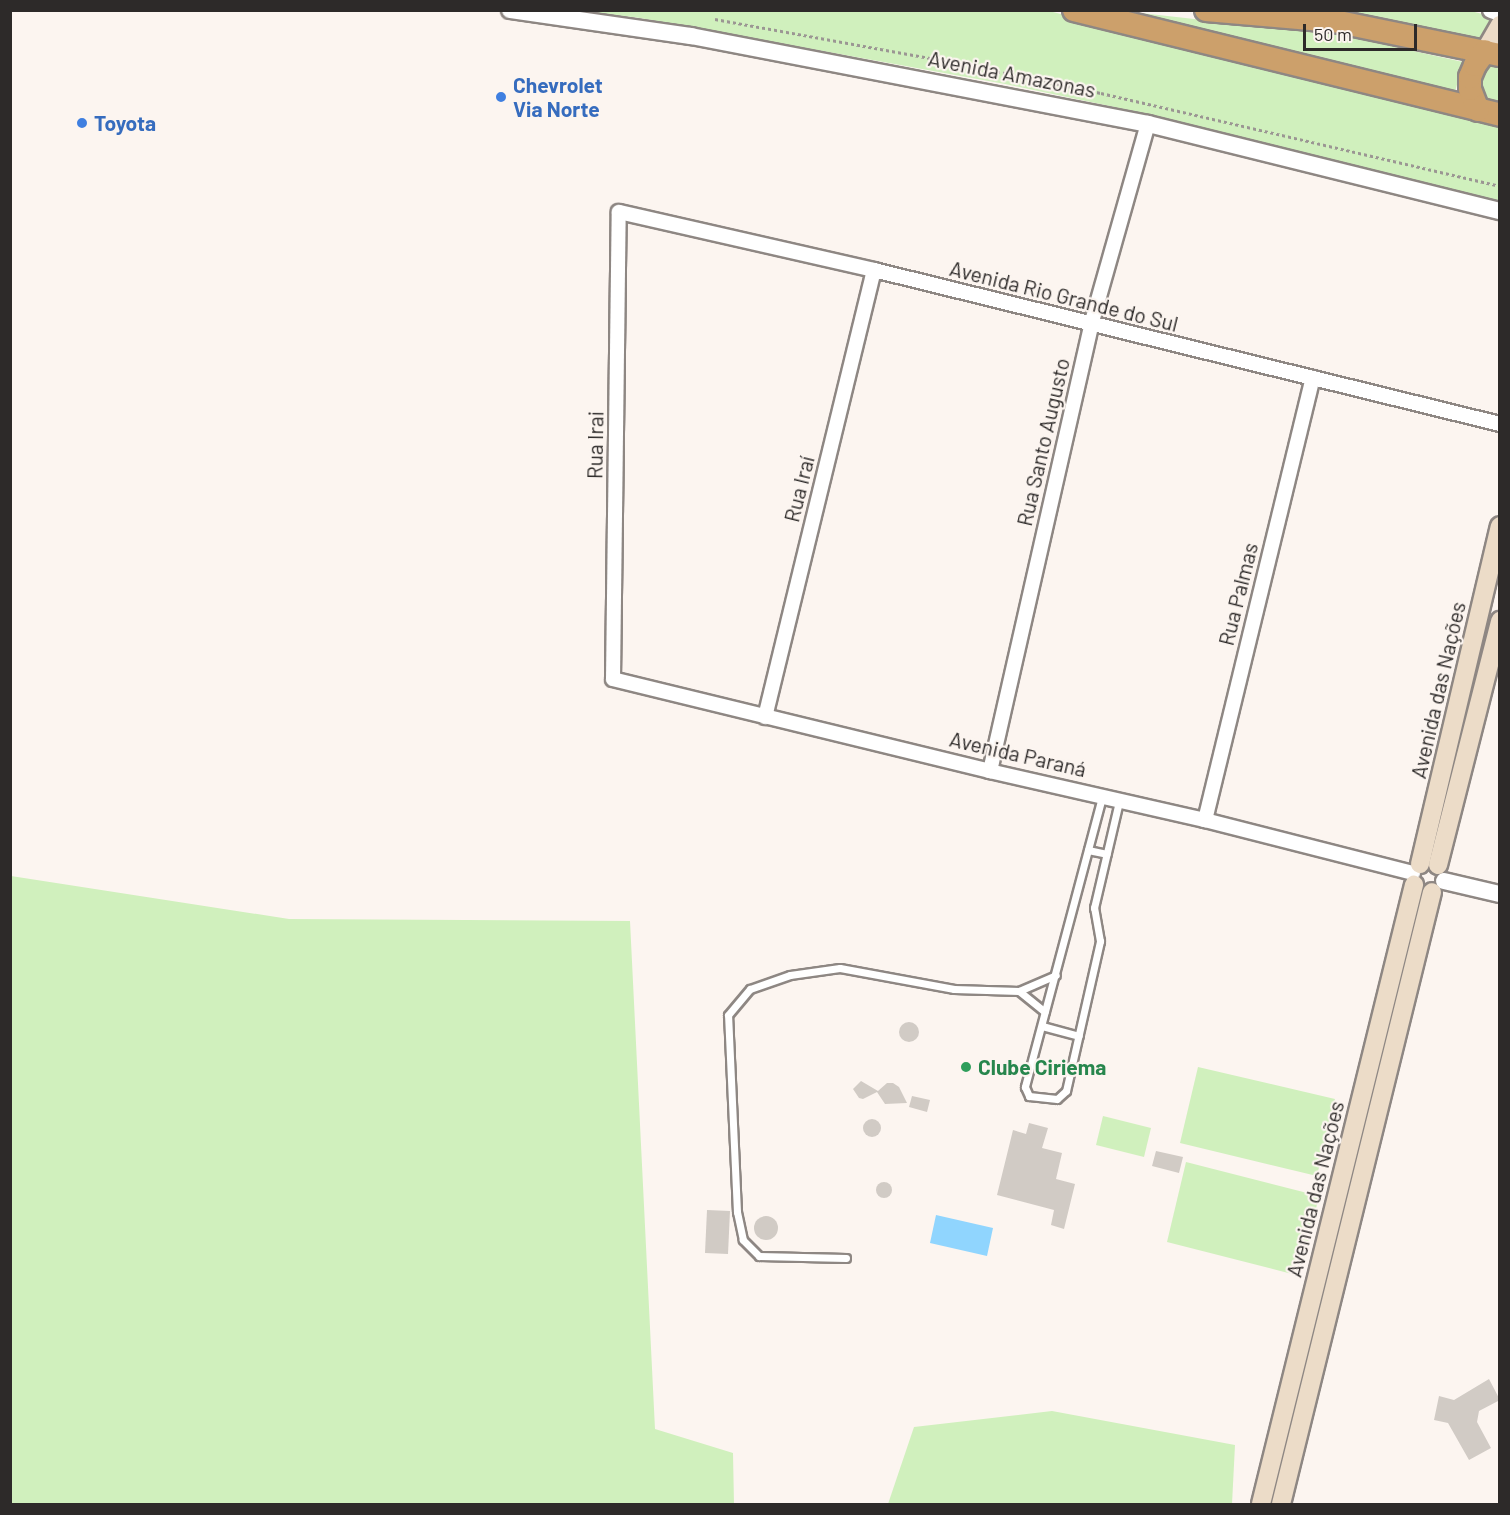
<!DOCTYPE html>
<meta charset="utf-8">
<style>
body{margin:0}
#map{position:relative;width:1510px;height:1515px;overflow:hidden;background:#fcf5f0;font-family:Barlow,sans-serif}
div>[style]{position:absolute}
.green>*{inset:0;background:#d0f0bd}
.water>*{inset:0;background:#90d5fe}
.building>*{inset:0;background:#d1cbc5}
.round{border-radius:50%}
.path>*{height:3px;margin-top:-1.5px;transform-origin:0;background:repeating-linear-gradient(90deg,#9b9693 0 3px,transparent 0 6px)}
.roads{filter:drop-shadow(2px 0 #8e8783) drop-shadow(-2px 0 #8e8783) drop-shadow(0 2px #8e8783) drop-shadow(0 -2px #8e8783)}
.service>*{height:7px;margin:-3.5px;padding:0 3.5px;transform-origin:3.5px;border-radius:3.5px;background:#fff}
.minor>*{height:14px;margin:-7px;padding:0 7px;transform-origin:7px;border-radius:7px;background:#fff}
.tertiary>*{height:16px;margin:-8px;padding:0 8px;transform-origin:8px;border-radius:8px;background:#fff}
.secondary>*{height:18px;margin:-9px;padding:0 9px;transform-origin:9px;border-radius:9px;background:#ecdcc8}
.trunk>*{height:22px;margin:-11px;padding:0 11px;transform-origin:11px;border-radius:11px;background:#cca06b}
.dots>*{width:16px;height:16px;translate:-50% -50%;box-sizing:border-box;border:3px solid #fcf5f0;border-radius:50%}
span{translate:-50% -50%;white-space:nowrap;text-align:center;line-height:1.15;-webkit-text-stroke:4.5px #fcf5f0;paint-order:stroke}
.street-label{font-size:21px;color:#2d2a29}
.shop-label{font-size:21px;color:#366cbe;font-weight:700}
.left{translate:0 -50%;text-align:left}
.leisure-label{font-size:21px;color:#27864d;font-weight:700}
.frame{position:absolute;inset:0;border:12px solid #2d2a29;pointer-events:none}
.scale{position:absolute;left:1303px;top:24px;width:114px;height:27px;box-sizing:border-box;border:3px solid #2d2a29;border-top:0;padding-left:8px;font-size:18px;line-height:21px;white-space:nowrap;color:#2d2a29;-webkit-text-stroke:4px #fcf5f0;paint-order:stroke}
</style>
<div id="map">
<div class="green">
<div style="clip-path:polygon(1467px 10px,1494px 17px,1484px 45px,1307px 11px)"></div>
<div style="clip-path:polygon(580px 11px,1049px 11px,1499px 125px,1499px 202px,1152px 115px,1005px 84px,640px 18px)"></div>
<div style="clip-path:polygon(1123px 11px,1346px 36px,1463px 62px,1455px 92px,1124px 14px)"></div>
<div style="clip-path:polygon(1494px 63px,1499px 64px,1499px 104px,1488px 102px,1480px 94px,1478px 82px,1483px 65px)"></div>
<div style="clip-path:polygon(11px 876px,289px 919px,630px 921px,655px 1429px,733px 1453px,734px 1504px,11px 1504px)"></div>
<div style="clip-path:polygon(1198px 1067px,1335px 1099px,1317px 1176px,1180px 1143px)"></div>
<div style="clip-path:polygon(1103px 1116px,1151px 1128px,1144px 1157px,1096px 1145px)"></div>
<div style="clip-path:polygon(1186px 1162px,1319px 1196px,1300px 1276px,1167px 1242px)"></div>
<div style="clip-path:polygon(1052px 1411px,1235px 1445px,1232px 1504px,888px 1504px,914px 1427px)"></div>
</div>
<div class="water">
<div style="clip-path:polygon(936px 1215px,993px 1228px,987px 1256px,930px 1243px)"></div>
</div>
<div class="building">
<div class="round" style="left:899px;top:1022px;width:20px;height:20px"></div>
<div style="clip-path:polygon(861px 1081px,878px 1091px,887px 1083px,893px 1083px,899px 1087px,907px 1103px,885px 1104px,877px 1092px,863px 1099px,859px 1098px,853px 1089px)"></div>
<div style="clip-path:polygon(912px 1096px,930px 1100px,927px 1112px,909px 1107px)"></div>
<div class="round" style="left:863px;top:1119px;width:18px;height:18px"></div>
<div style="clip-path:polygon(1029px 1123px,1048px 1128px,1042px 1148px,1062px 1153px,1056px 1179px,1075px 1184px,1064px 1229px,1051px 1225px,1054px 1210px,997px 1195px,1013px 1130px,1026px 1134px)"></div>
<div style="clip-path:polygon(1156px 1151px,1183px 1157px,1179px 1173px,1152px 1166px)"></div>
<div class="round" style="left:876px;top:1182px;width:16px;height:16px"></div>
<div style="clip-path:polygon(707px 1210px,730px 1211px,728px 1254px,705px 1253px)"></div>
<div class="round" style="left:754px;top:1216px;width:24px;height:24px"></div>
<div style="clip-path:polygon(1489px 1379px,1500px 1400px,1479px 1411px,1477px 1422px,1491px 1448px,1469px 1460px,1448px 1423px,1434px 1420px,1439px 1396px,1454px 1400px)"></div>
</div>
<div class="path">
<div style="left:715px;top:19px;width:245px;rotate:10.3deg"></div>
<div style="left:956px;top:63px;width:148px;rotate:11.7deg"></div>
<div style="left:1101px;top:93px;width:410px;rotate:13.1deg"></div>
</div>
<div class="roads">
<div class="service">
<div style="left:1102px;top:797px;width:300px;rotate:104.9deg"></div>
<div style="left:1025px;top:1087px;width:10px;rotate:66deg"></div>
<div style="left:1029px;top:1096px;width:28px;rotate:6deg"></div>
<div style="left:1057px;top:1099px;width:12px;rotate:-42deg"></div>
<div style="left:1066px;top:1091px;width:154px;rotate:-77.2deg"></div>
<div style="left:1100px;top:941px;width:34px;rotate:-100deg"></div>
<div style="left:1094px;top:908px;width:110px;rotate:-76.8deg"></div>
<div style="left:1088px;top:850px;width:19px;rotate:12deg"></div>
<div style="left:1019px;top:991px;width:33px;rotate:39deg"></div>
<div style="left:1042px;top:1026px;width:38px;rotate:15deg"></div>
<div style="left:846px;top:1258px;width:87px;rotate:-178.7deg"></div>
<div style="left:759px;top:1256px;width:23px;rotate:-135deg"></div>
<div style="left:743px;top:1240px;width:29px;rotate:-102deg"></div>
<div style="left:737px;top:1212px;width:197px;rotate:-92.6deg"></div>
<div style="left:728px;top:1015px;width:34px;rotate:-50deg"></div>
<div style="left:750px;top:989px;width:42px;rotate:-19.3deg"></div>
<div style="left:790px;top:975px;width:50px;rotate:-8deg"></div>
<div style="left:840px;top:968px;width:116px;rotate:10.4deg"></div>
<div style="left:954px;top:989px;width:65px;rotate:1.8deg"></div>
<div style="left:1019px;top:991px;width:40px;rotate:-23.4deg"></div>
</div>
<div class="minor">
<div style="left:765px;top:717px;width:460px;rotate:-76.3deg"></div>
<div style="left:990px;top:771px;width:457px;rotate:-77.2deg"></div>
<div style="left:1091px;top:325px;width:209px;rotate:-74.2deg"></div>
<div style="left:1205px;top:820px;width:455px;rotate:-76.3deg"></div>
<div style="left:1413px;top:873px;width:215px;rotate:-165.7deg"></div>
<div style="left:1205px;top:820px;width:221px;rotate:-167.2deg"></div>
<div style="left:990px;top:771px;width:388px;rotate:-166.3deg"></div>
<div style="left:613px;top:679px;width:467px;rotate:-89.3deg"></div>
<div style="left:619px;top:212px;width:262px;rotate:12.8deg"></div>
<div style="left:874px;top:270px;width:645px;rotate:13.82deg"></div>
</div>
<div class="tertiary">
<div style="left:510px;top:10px;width:183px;rotate:8.2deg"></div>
<div style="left:691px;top:36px;width:465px;rotate:10.9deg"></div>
<div style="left:1148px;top:124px;width:363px;rotate:13.9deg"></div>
<div style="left:1491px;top:10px;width:9px;rotate:18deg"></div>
<div style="left:1444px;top:881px;width:57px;rotate:13.1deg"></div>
</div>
<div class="secondary">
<div style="left:1485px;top:51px;width:30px;rotate:-60deg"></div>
<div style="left:1420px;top:864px;width:347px;rotate:-76.7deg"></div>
<div style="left:1438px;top:865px;width:252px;rotate:-75.7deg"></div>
<div style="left:1261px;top:1504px;width:638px;rotate:-76.12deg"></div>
<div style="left:1281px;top:1504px;width:630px;rotate:-76.14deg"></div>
</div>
<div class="trunk">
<div style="left:1074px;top:10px;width:439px;rotate:13.8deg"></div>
<div style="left:1206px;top:10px;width:128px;rotate:4.9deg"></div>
<div style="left:1334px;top:21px;width:169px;rotate:11.6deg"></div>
<div style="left:1478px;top:110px;width:22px;rotate:-111deg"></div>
<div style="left:1470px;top:89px;width:12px;rotate:-90deg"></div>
<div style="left:1470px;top:77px;width:13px;rotate:-67deg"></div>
<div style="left:1475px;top:65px;width:17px;rotate:-54deg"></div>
</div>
</div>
<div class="dots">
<div style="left:501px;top:97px;background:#3f7fe0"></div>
<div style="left:82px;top:123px;background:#3f7fe0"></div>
<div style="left:966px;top:1067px;background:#2e9e5b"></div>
</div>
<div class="street-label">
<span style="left:1012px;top:74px;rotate:11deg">Avenida Amazonas</span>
<span style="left:1064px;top:296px;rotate:14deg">Avenida Rio Grande do Sul</span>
<span style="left:1043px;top:442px;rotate:-77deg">Rua Santo Augusto</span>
<span style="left:595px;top:445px;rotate:-89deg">Rua Irai</span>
<span style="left:799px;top:489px;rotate:-76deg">Rua Iraí</span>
<span style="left:1238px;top:594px;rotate:-76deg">Rua Palmas</span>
<span style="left:1438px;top:690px;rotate:-77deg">Avenida das Nações</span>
<span style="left:1018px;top:754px;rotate:13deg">Avenida Paraná</span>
<span style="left:1315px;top:1189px;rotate:-76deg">Avenida das Nações</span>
</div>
<div class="shop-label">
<span class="left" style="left:513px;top:97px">Chevrolet<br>Via Norte</span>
<span class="left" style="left:94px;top:123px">Toyota</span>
</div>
<div class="leisure-label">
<span class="left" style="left:978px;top:1067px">Clube Ciriema</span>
</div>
<div class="frame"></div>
<div class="scale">50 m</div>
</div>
